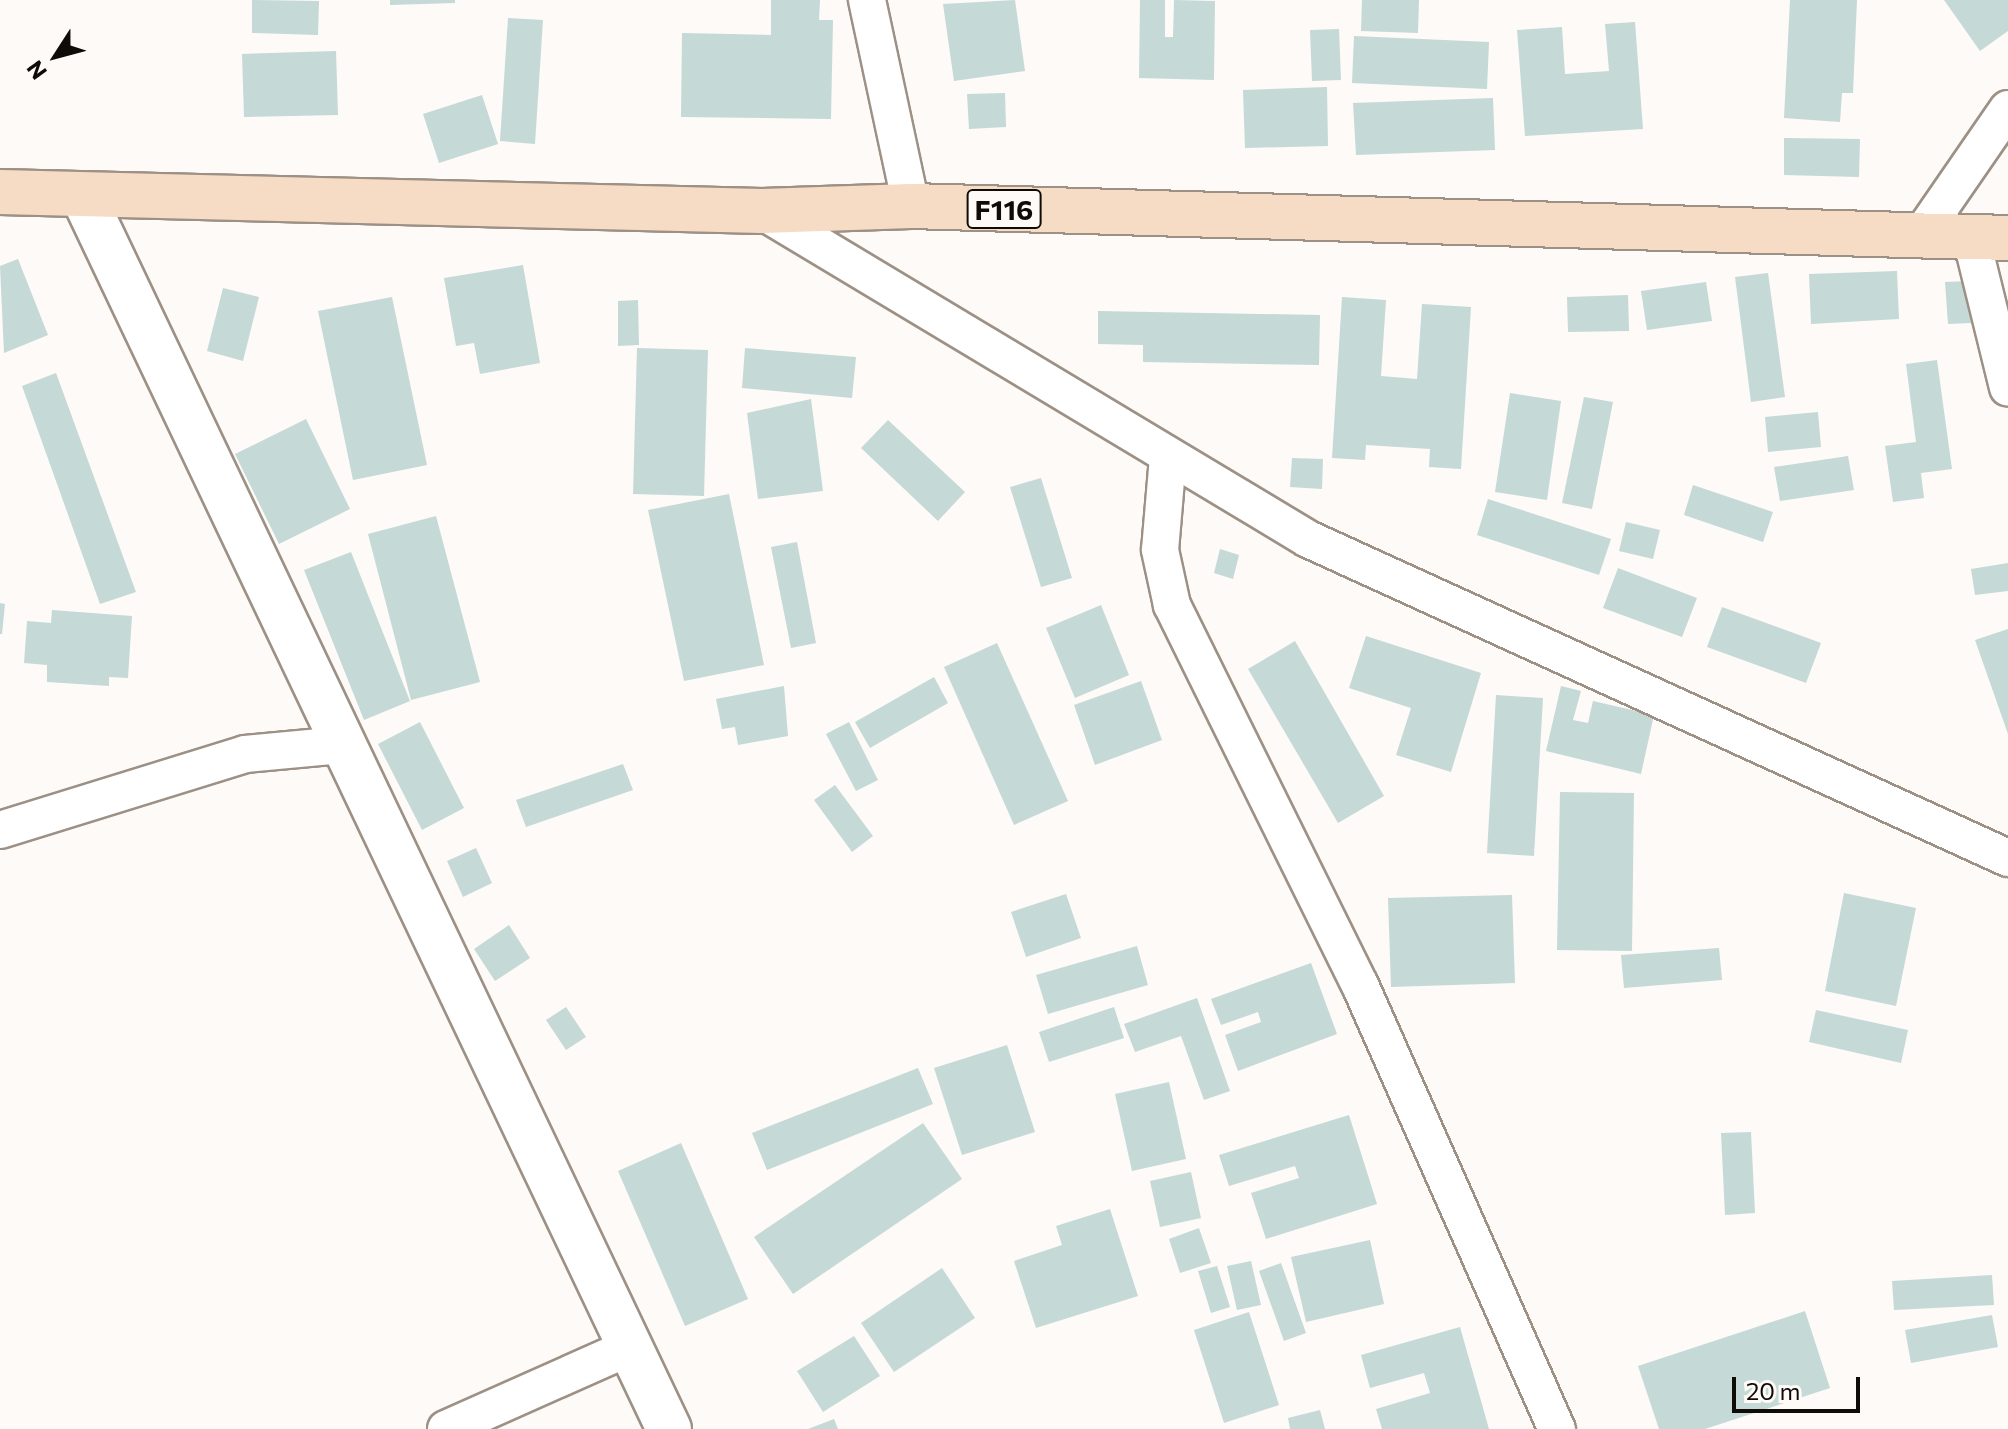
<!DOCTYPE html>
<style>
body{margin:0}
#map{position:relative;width:2008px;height:1429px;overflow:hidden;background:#fdfaf8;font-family:Commissioner,sans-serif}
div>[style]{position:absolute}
.building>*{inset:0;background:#c5d9d6}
.roads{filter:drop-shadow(2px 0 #9d9085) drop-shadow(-2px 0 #9d9085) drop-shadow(0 2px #9d9085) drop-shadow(0 -2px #9d9085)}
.street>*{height:36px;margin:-18px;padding:0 18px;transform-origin:18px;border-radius:18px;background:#fff}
.secondary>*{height:44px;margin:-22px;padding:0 22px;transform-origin:22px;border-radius:22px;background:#fff}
.primary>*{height:44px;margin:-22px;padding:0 22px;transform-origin:22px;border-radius:22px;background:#f6dcc5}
span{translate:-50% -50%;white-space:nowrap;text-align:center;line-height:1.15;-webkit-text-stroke:6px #fdfaf8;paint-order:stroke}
.shield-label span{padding:2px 6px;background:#fdfaf8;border:2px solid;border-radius:6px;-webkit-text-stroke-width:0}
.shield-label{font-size:28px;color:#0f0b07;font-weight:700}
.north{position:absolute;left:16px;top:16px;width:80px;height:80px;-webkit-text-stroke:6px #fdfaf8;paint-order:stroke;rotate:234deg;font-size:22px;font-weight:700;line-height:32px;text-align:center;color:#0f0b07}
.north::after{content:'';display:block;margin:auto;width:28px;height:36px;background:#0f0b07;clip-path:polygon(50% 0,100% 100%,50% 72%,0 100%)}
.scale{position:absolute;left:1732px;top:1377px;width:128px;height:36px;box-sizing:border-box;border:4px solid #0f0b07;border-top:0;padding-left:10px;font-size:24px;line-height:28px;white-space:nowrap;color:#0f0b07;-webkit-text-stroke:6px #fdfaf8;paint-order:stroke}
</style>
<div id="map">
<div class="building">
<div style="clip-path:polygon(252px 0,319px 1px,318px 35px,252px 33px)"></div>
<div style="clip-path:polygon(390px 0,455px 0,455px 3px,390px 5px)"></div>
<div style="clip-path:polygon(771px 0,820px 0,819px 20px,833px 20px,831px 119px,681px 117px,682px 33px,771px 35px)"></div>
<div style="clip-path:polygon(1015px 0,1025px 71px,954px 81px,943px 4px)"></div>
<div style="clip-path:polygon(1140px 0,1165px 0,1165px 37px,1173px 37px,1174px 0,1215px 1px,1214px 80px,1139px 78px)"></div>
<div style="clip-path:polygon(1362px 0,1419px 0,1418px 33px,1361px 31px)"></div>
<div style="clip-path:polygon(1790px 0,1857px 0,1853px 93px,1842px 93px,1840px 122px,1784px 118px)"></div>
<div style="clip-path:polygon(1944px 0,2008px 0,2008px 31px,1980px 51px)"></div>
<div style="clip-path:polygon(508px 18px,543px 20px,535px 144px,500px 141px)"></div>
<div style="clip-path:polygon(1635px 22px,1643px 129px,1525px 136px,1517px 30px,1562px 27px,1565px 74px,1609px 71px,1605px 24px)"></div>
<div style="clip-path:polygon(1339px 29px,1341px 80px,1312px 81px,1310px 30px)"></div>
<div style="clip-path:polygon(1354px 36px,1489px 42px,1487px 89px,1352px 83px)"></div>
<div style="clip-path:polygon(336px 51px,338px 115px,244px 117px,242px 54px)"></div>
<div style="clip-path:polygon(1327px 87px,1328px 146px,1245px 148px,1243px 90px)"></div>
<div style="clip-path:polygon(1005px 93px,1006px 127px,969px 129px,967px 94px)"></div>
<div style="clip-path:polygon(482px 95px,498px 144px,439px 163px,423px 114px)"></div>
<div style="clip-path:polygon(1493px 98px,1495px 150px,1356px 155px,1353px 103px)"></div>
<div style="clip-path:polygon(1784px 138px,1860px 139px,1859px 177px,1784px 175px)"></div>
<div style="clip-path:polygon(18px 259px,48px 335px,4px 353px,0 266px)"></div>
<div style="clip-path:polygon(523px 265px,540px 363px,480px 374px,474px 343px,456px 346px,444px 278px)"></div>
<div style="clip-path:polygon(1897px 271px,1899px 319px,1811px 324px,1809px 274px)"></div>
<div style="clip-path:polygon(1768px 273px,1785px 397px,1751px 402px,1735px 277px)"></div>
<div style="clip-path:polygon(1968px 281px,1971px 323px,1948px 324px,1945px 282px)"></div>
<div style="clip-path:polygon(1706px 282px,1712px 321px,1647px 330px,1641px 291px)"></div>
<div style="clip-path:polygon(223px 288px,259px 297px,243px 361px,207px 351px)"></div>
<div style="clip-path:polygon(1628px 295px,1629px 331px,1568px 332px,1567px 297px)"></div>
<div style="clip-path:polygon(392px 297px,427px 465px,353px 480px,318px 311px)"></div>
<div style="clip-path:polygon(1342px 297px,1386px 300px,1381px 376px,1417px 379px,1422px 304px,1471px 307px,1461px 469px,1429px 467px,1430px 449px,1366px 445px,1365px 460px,1332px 458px)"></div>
<div style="clip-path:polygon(638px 300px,639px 345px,618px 346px,618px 301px)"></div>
<div style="clip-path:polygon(1098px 311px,1320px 315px,1319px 365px,1143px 362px,1143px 345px,1098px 344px)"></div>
<div style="clip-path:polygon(637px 348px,708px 350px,704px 496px,633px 494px)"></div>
<div style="clip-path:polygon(745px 348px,856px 357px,852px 398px,742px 388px)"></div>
<div style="clip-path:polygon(1937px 360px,1952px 469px,1921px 473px,1924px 498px,1893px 502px,1885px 446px,1916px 442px,1906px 364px)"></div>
<div style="clip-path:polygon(56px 373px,136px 592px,100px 604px,22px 386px)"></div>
<div style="clip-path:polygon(1510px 393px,1561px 401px,1547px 500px,1495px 492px)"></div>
<div style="clip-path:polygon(1584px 397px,1613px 402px,1592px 509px,1562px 503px)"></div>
<div style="clip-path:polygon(811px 399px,823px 491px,758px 499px,747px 413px)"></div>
<div style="clip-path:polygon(1818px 412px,1821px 447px,1768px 452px,1765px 417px)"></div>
<div style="clip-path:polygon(306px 419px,350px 509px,279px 544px,235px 454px)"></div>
<div style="clip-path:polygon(888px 420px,965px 492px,938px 521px,861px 448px)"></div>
<div style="clip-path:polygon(1848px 456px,1854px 490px,1780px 501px,1774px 467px)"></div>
<div style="clip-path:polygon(1292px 458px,1323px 459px,1322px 489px,1290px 487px)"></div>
<div style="clip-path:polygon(1041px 478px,1072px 578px,1041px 587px,1010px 487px)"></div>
<div style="clip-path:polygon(1693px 485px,1773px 512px,1763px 542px,1684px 515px)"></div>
<div style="clip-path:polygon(729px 494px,764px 665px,684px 681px,648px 510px)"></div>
<div style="clip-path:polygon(1488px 499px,1611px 539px,1599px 575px,1477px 535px)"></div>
<div style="clip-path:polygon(436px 516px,480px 682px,411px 700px,368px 534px)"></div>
<div style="clip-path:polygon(1626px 522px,1660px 530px,1653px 559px,1619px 551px)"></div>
<div style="clip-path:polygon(797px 542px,816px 643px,791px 648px,771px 547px)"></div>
<div style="clip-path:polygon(1220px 549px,1239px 555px,1233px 579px,1214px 573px)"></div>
<div style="clip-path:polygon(351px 552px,410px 701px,364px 720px,304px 570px)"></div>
<div style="clip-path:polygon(2008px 563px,2008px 591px,1975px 595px,1971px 569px)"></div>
<div style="clip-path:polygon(1618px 568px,1697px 598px,1682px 637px,1603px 608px)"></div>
<div style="clip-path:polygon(0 603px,5px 604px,2px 634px,0 634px)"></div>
<div style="clip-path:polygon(1101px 605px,1129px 675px,1075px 698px,1046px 628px)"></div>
<div style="clip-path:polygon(1722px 607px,1821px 643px,1806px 683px,1707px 647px)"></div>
<div style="clip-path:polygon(52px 610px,132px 616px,128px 678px,109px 677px,109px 686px,47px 682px,47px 665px,24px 663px,27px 621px,51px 623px)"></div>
<div style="clip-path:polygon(2008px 629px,2008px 734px,1975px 640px)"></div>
<div style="clip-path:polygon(1366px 636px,1481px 673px,1451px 772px,1396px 755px,1411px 708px,1349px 688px)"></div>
<div style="clip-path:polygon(1295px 641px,1384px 796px,1338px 823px,1248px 669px)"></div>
<div style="clip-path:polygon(997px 643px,1068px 801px,1014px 825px,944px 667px)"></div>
<div style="clip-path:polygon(934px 677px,948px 703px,870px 748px,855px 722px)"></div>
<div style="clip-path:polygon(1141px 681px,1162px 740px,1095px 765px,1074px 705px)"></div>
<div style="clip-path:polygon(784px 686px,788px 736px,738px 745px,735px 727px,722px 729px,716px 699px)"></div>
<div style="clip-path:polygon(1561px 686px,1581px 691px,1573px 720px,1588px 723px,1593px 701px,1654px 715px,1641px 774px,1546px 751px)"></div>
<div style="clip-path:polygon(1496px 695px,1543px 698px,1534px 856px,1487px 853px)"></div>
<div style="clip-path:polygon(420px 722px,464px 808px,422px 830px,378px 744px)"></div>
<div style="clip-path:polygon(849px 722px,878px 780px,856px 791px,826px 734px)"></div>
<div style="clip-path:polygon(623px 764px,633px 790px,526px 827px,516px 800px)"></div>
<div style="clip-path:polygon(835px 785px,873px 836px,852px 852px,814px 800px)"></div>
<div style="clip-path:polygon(1560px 792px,1634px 793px,1632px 951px,1557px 950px)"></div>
<div style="clip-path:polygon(476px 848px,492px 883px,463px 897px,447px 861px)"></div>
<div style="clip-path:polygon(1844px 893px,1916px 908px,1896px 1006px,1825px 991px)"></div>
<div style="clip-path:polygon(1066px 894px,1081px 938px,1026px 957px,1011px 912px)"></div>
<div style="clip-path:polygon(1512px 895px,1515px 983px,1391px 987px,1388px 898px)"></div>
<div style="clip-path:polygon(509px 925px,530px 958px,495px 981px,474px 949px)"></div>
<div style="clip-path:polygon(1137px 946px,1148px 985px,1048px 1014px,1036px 975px)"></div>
<div style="clip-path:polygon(1719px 948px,1722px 980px,1624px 988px,1621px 955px)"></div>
<div style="clip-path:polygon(1311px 963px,1337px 1034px,1238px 1071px,1225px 1035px,1261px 1022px,1258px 1012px,1221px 1025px,1211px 999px)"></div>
<div style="clip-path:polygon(1197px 998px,1230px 1091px,1204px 1100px,1181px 1036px,1135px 1052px,1124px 1024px)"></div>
<div style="clip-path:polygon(566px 1007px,586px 1037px,566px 1050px,546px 1020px)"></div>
<div style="clip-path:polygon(1114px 1007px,1124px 1038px,1049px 1062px,1039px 1032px)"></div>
<div style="clip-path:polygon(1816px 1010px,1908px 1030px,1901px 1063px,1809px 1042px)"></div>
<div style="clip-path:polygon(1007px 1045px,1035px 1132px,962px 1155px,934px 1068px)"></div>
<div style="clip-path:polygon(918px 1068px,933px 1104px,767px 1170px,752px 1133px)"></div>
<div style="clip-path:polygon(1169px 1082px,1186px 1159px,1132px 1171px,1115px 1094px)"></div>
<div style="clip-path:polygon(1349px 1115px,1377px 1204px,1266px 1239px,1251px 1193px,1299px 1178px,1295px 1166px,1229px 1186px,1219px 1155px)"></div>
<div style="clip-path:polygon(923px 1123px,962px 1179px,793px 1294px,754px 1237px)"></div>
<div style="clip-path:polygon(1751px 1132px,1755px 1213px,1725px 1215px,1721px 1133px)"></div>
<div style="clip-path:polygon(681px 1143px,748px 1299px,685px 1326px,618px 1171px)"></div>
<div style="clip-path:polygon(1191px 1172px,1201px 1218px,1160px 1227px,1150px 1181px)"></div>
<div style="clip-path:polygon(1110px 1209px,1138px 1296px,1036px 1328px,1014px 1261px,1062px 1245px,1056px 1226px)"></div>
<div style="clip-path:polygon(1199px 1228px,1211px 1263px,1180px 1273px,1169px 1239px)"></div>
<div style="clip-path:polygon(1370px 1240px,1384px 1304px,1306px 1322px,1291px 1257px)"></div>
<div style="clip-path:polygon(1251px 1261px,1261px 1305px,1237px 1310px,1227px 1266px)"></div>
<div style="clip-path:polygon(1281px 1263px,1306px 1333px,1284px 1341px,1259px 1271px)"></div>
<div style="clip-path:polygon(1217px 1266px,1230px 1307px,1211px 1313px,1198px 1271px)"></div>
<div style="clip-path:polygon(942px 1268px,975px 1318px,894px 1372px,861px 1323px)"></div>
<div style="clip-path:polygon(1992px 1275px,1994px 1305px,1894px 1310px,1892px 1281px)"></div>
<div style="clip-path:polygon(1805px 1311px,1830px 1388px,1705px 1429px,1659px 1429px,1638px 1366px)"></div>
<div style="clip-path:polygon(1249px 1312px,1279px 1405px,1224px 1423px,1194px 1330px)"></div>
<div style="clip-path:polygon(1992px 1315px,1998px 1347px,1911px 1363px,1905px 1330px)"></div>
<div style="clip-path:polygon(1460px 1327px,1489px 1429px,1382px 1429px,1376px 1409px,1430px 1393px,1424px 1373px,1370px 1388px,1361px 1355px)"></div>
<div style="clip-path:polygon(854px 1336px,880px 1376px,823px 1412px,797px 1371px)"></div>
<div style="clip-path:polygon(1320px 1410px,1325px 1429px,1290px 1429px,1288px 1418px)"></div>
<div style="clip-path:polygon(834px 1419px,838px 1429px,808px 1429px)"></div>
</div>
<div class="roads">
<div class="street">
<div style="left:867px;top:0;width:211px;rotate:77.9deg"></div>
<div style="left:762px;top:211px;width:637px;rotate:30.99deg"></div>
<div style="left:1308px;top:539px;width:769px;rotate:24.5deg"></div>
<div style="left:1921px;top:235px;width:153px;rotate:-55.4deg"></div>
<div style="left:1971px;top:237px;width:155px;rotate:76.2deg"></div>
<div style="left:1168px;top:457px;width:93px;rotate:94.9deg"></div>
<div style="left:1160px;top:550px;width:56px;rotate:77.7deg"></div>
<div style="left:1172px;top:605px;width:424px;rotate:63.7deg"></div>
<div style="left:1360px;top:985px;width:486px;rotate:66.1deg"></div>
<div style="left:0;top:830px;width:257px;rotate:-17.2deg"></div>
<div style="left:245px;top:754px;width:97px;rotate:-5.3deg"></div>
<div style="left:446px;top:1429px;width:201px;rotate:-24deg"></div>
</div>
<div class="secondary">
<div style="left:83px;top:196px;width:1365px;rotate:64.58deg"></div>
</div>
<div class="primary">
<div style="left:0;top:192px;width:762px;rotate:1.43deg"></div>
<div style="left:762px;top:211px;width:149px;rotate:-1.9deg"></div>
<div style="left:911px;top:206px;width:1097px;rotate:1.67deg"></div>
</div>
</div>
<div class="shield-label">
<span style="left:1004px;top:209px">F116</span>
</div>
<div class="north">N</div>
<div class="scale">20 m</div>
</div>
